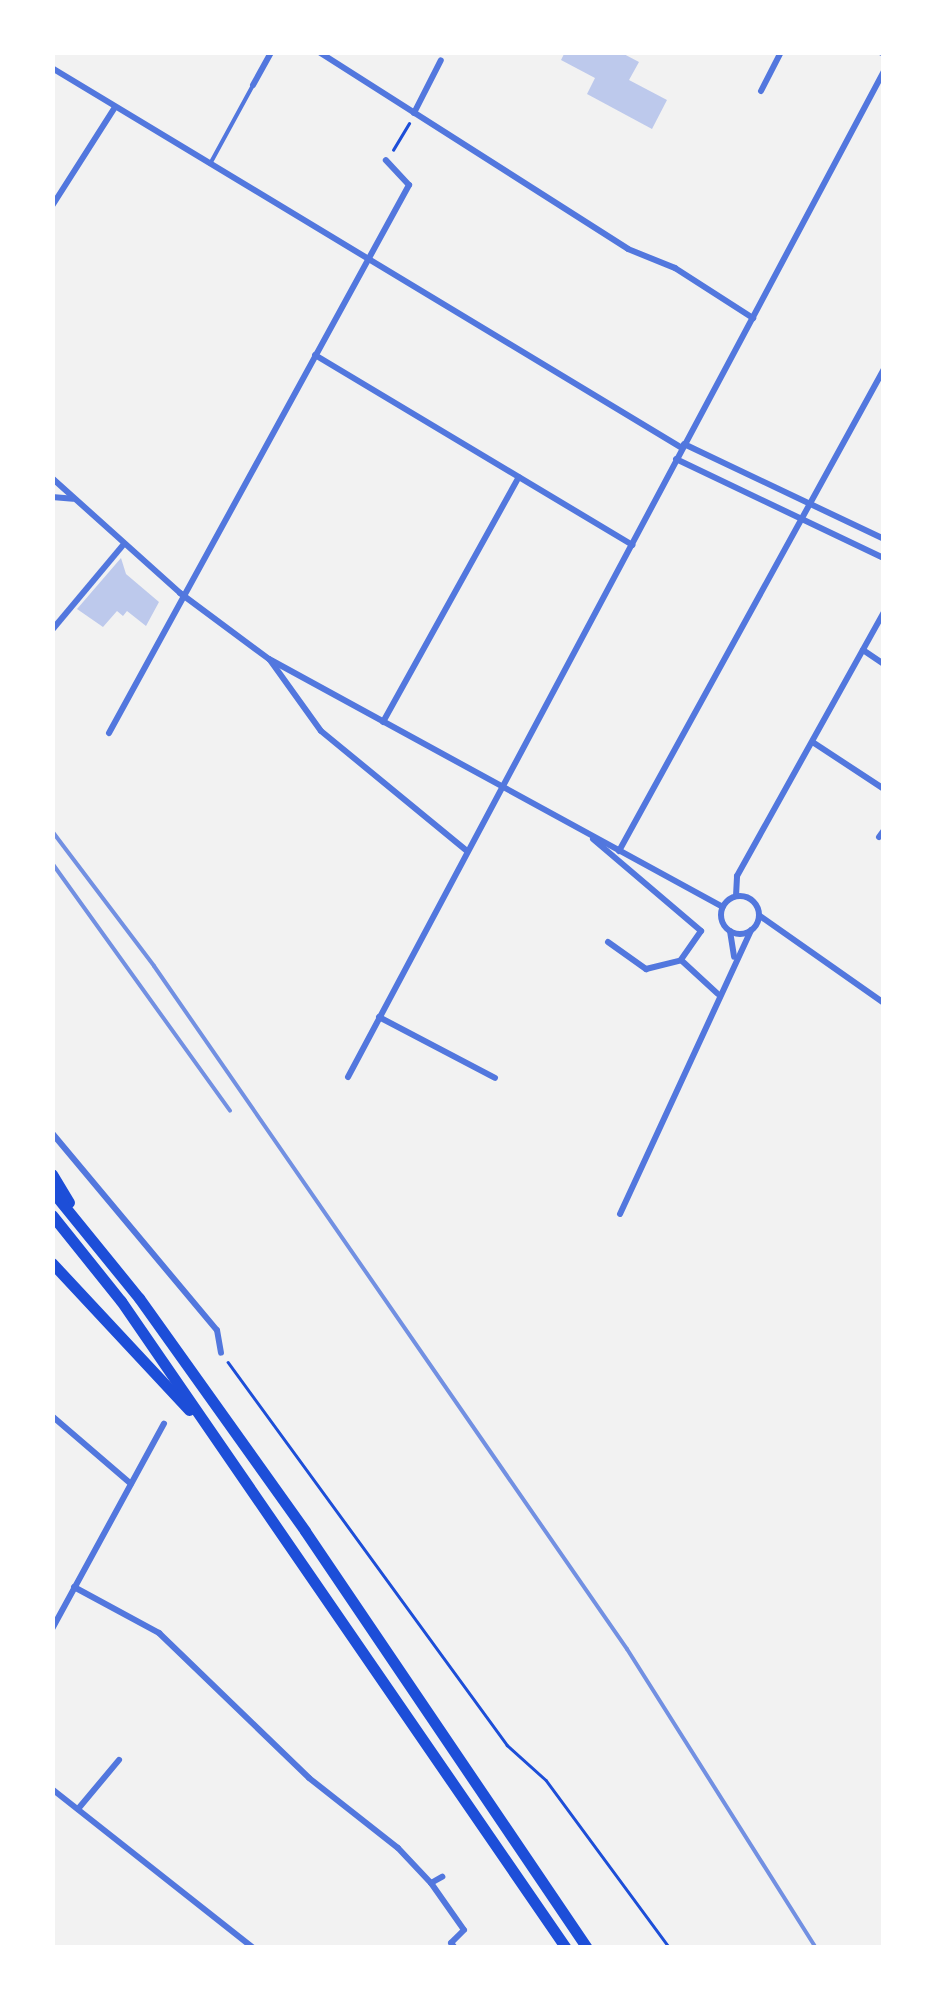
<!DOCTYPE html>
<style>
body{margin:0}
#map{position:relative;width:936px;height:2000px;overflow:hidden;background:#f2f2f2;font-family:Barlow,sans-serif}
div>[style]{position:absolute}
.building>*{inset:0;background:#bdc9ec}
.path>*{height:2.5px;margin:-1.25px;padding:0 1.25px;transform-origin:1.25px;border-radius:1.25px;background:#1d4ed8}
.service>*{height:4px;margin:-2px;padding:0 2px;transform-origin:2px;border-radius:2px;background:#5277de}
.minor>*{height:6px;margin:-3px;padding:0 3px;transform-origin:3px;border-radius:3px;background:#5277de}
.minor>.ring{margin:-3px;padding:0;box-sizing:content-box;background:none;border:6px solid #5277de;border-radius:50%}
.trunk>*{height:11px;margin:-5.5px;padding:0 5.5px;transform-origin:5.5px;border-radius:5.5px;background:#1d4ed8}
.rail>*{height:4px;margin:-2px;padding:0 2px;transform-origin:2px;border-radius:2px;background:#7290e2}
span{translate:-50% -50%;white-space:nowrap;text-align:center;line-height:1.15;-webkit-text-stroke:8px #fff;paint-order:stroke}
.frame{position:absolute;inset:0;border:55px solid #fff;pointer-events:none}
</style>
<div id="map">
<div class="building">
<div style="clip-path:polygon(565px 52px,620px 52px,639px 62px,629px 80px,667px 100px,652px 129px,587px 94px,595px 78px,561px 60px)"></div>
<div style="clip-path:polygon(121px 558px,126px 574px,159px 602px,146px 626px,127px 611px,123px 616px,117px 611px,103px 627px,77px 609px)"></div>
</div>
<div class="path">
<div style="left:393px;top:150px;width:31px;rotate:-59deg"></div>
<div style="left:228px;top:1362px;width:474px;rotate:53.9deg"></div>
<div style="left:507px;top:1745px;width:52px;rotate:41.9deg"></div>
<div style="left:546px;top:1780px;width:209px;rotate:53.6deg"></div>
</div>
<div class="service">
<div style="left:210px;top:164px;width:90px;rotate:-61.4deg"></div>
</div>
<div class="minor">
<div style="left:319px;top:52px;width:366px;rotate:32.5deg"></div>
<div style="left:628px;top:249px;width:51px;rotate:22deg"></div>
<div style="left:675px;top:268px;width:93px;rotate:32.7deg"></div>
<div style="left:880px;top:52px;width:4px;rotate:27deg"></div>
<div style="left:52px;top:68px;width:736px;rotate:31.1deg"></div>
<div style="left:253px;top:85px;width:38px;rotate:-61deg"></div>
<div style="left:761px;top:91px;width:44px;rotate:-62.9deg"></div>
<div style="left:414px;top:113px;width:59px;rotate:-63deg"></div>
<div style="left:52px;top:206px;width:117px;rotate:-57.5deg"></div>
<div style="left:315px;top:355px;width:370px;rotate:30.9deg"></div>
<div style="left:684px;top:444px;width:221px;rotate:25.4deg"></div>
<div style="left:676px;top:459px;width:230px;rotate:25.5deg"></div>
<div style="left:52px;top:478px;width:172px;rotate:41.9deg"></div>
<div style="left:180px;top:593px;width:111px;rotate:36.6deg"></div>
<div style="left:269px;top:659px;width:517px;rotate:28.65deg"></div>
<div style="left:52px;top:497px;width:21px;rotate:5deg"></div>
<div style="left:52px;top:630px;width:111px;rotate:-50.1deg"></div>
<div style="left:863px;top:650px;width:25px;rotate:34deg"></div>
<div style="left:270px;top:660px;width:87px;rotate:54.3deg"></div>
<div style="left:321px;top:731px;width:188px;rotate:39.4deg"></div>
<div style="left:383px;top:722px;width:280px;rotate:-61deg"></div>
<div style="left:109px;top:733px;width:625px;rotate:-61.3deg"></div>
<div style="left:409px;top:185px;width:34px;rotate:-133deg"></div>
<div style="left:814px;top:743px;width:84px;rotate:33.3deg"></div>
<div style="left:879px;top:837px;width:9px;rotate:-54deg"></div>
<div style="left:593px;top:839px;width:142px;rotate:40.4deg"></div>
<div style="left:701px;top:931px;width:35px;rotate:125deg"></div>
<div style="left:681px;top:960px;width:50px;rotate:42.6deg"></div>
<div style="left:619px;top:851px;width:550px;rotate:-61.2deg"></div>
<div style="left:736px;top:896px;width:20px;rotate:-87deg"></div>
<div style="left:737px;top:876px;width:302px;rotate:-60.9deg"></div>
<div class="ring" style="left:721px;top:896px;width:32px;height:32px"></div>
<div style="left:760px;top:916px;width:151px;rotate:35.1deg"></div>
<div style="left:730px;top:931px;width:26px;rotate:81deg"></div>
<div style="left:608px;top:942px;width:47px;rotate:35.4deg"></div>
<div style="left:646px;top:969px;width:36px;rotate:-14deg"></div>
<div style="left:379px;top:1017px;width:131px;rotate:27.7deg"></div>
<div style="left:348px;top:1077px;width:1140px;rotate:-61.95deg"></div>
<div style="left:52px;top:1133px;width:257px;rotate:50.1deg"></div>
<div style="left:217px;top:1330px;width:23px;rotate:80deg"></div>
<div style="left:620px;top:1214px;width:313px;rotate:-65.2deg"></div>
<div style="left:52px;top:1416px;width:104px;rotate:40.7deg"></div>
<div style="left:74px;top:1587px;width:97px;rotate:28.4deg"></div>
<div style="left:159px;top:1633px;width:209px;rotate:44deg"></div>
<div style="left:309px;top:1778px;width:113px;rotate:38.2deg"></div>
<div style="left:398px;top:1848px;width:48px;rotate:46.7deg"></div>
<div style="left:431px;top:1883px;width:13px;rotate:-29deg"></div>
<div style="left:52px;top:1629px;width:234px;rotate:-61.4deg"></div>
<div style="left:52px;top:1789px;width:256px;rotate:38.3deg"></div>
<div style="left:78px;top:1809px;width:64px;rotate:-50.1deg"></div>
<div style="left:431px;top:1883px;width:57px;rotate:54.9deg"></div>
<div style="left:464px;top:1930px;width:18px;rotate:135deg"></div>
<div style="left:451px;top:1943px;width:6px;rotate:51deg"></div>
</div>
<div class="trunk">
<div style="left:52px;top:1174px;width:33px;rotate:59deg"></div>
<div style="left:52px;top:1191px;width:138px;rotate:50.9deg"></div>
<div style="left:139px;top:1298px;width:286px;rotate:54.5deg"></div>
<div style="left:305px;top:1531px;width:503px;rotate:55.93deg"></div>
<div style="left:52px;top:1215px;width:110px;rotate:51.3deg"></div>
<div style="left:121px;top:1301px;width:785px;rotate:55.48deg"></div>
<div style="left:52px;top:1263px;width:201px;rotate:47deg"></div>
</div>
<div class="rail">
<div style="left:52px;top:831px;width:169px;rotate:52.9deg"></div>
<div style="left:154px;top:966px;width:831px;rotate:55.3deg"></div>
<div style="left:627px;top:1649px;width:354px;rotate:57.7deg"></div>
<div style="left:52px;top:863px;width:305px;rotate:54.3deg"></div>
</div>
<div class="frame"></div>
</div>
